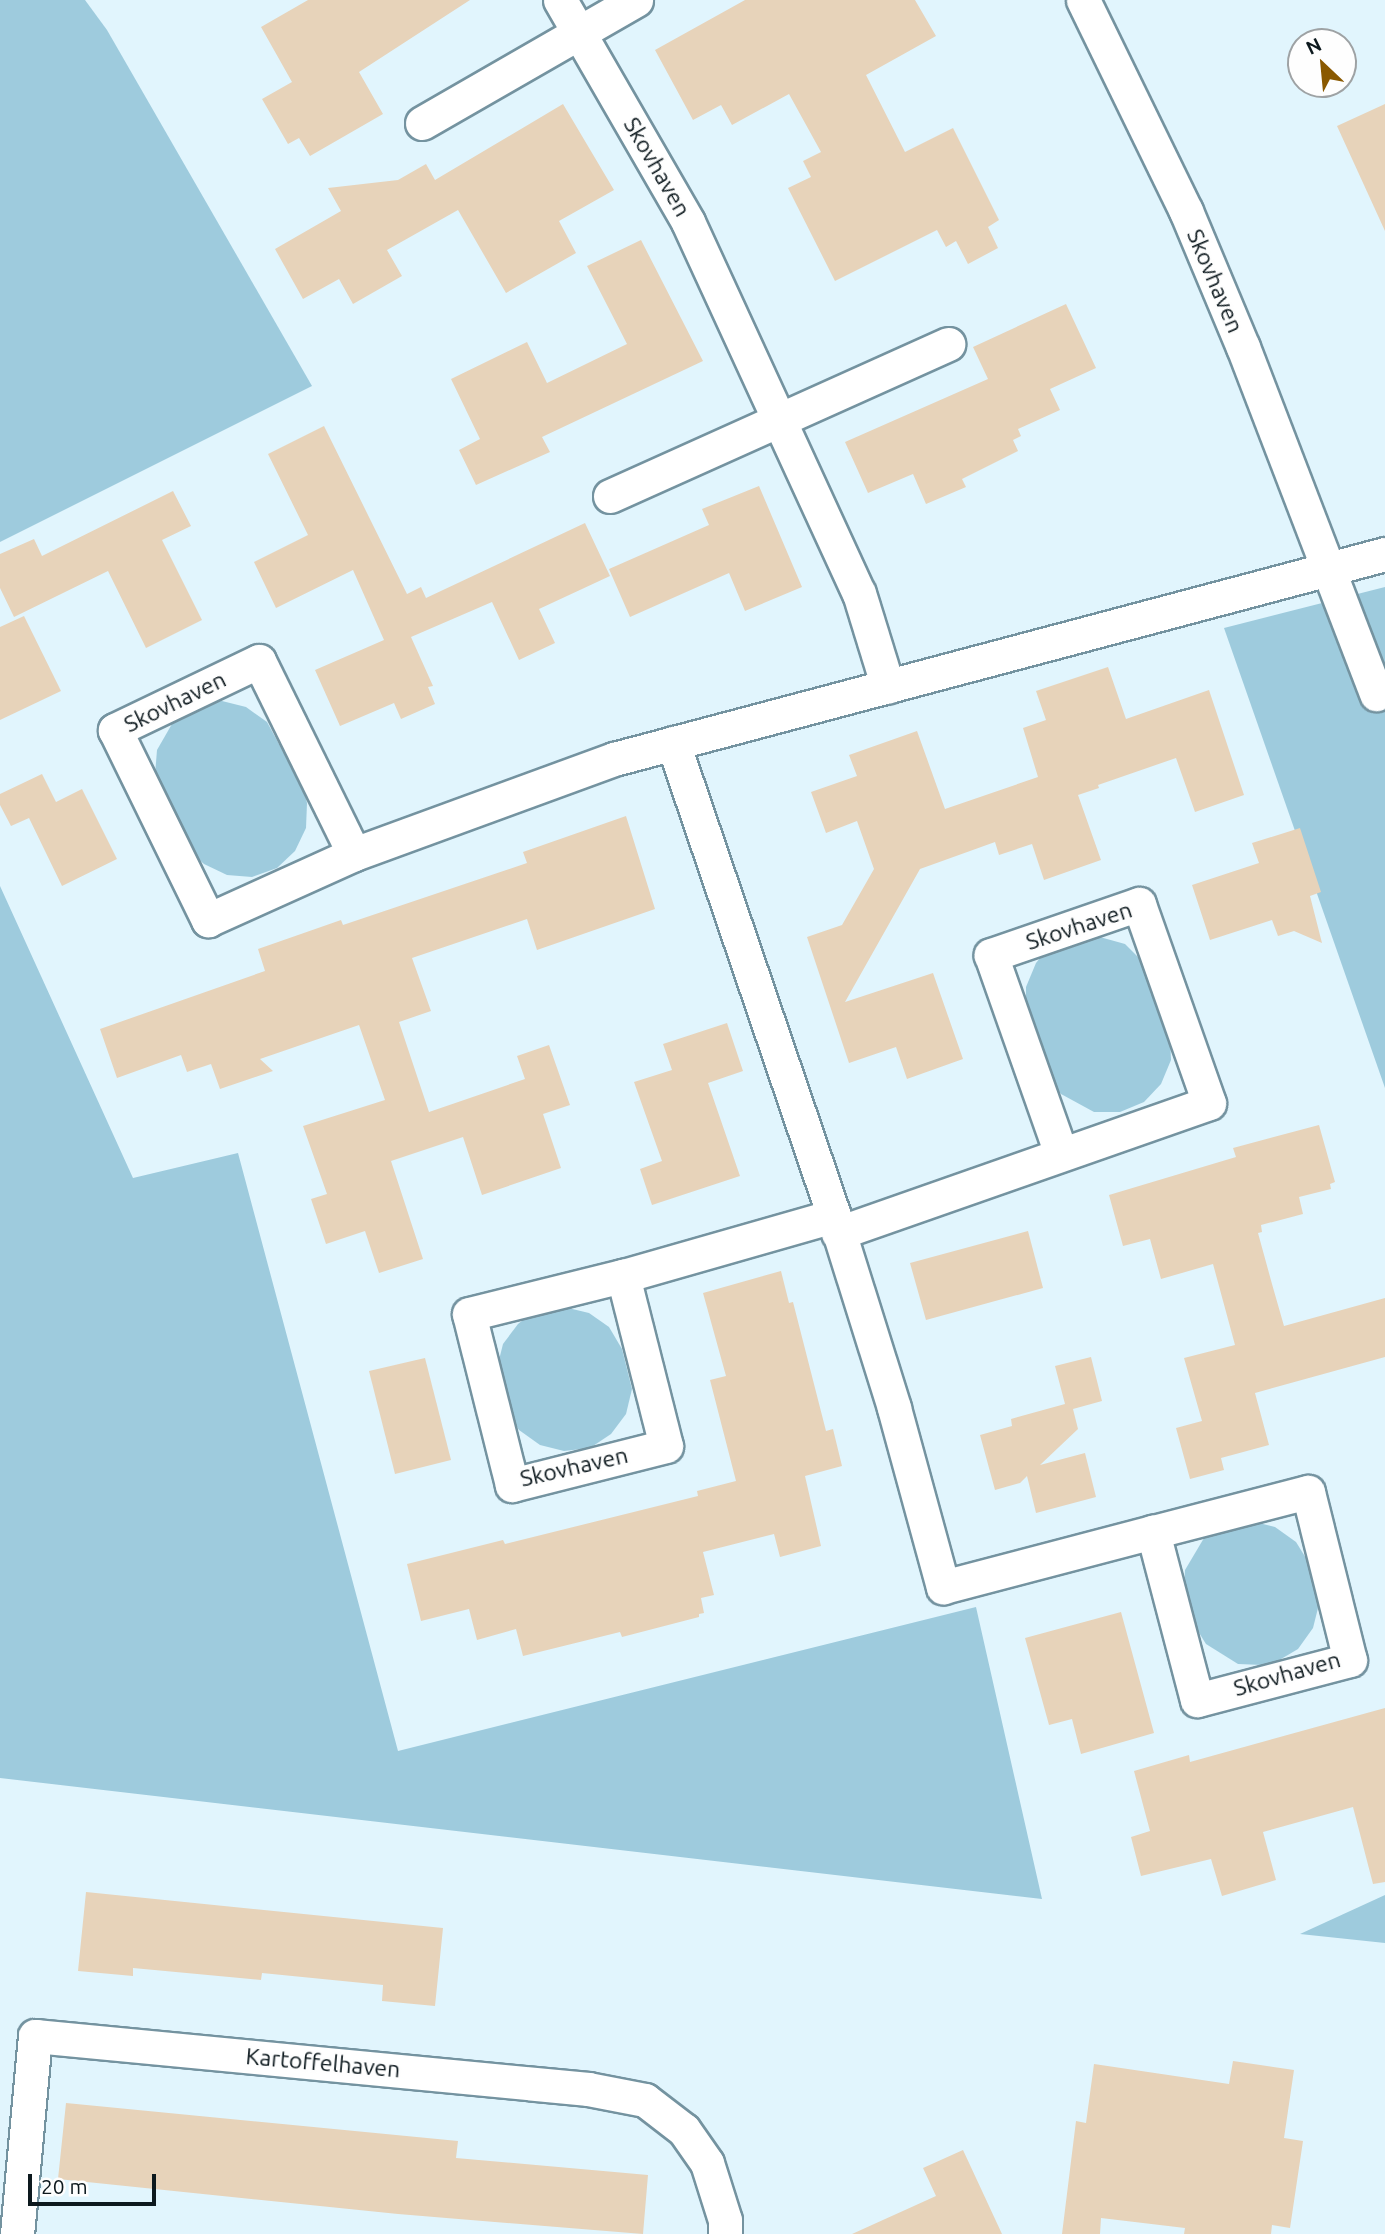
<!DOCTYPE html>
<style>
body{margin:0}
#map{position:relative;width:1385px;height:2234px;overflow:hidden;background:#e1f5fd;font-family:Ubuntu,sans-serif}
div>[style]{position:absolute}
.green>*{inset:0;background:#9ecbdd}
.building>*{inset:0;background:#e7d3ba}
.roads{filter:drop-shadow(2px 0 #7493a0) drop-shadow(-2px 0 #7493a0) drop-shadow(0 2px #7493a0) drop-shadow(0 -2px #7493a0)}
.minor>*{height:33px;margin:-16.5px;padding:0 16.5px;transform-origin:16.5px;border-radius:16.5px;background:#fff}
span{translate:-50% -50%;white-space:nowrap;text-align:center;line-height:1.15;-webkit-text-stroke:5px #fefefe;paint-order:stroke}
.street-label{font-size:23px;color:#0d191e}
.north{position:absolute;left:1287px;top:28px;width:70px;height:70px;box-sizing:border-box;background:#fefefe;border:2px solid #9ea2a4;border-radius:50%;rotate:334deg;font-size:19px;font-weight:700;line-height:28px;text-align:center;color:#0d191e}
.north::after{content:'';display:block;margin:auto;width:24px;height:32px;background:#8a5900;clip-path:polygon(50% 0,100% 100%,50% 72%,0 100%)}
.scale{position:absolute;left:28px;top:2174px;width:128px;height:32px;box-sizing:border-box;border:4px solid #0d191e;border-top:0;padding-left:9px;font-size:21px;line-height:24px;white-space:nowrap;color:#0d191e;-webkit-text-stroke:5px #fefefe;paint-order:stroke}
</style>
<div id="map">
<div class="green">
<div style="clip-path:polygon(0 0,85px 0,107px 30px,312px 386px,0 542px)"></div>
<div style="clip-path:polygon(1385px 587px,1385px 1088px,1224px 628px)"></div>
<div style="clip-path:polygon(222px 701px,246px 707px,267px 722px,304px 790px,307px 803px,306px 828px,295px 851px,277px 868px,252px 877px,227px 875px,204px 864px,194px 855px,155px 775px,157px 750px,176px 717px,210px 702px)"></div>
<div style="clip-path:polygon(0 886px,133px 1178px,238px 1153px,398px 1751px,976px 1607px,1042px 1899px,0 1778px)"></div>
<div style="clip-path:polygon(1089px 934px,1125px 944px,1143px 962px,1170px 1035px,1171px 1060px,1161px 1084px,1144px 1102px,1120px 1112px,1094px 1112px,1061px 1094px,1053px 1084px,1026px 1011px,1026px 987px,1036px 963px,1044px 953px)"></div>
<div style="clip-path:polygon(564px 1307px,589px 1313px,609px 1327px,622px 1349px,632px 1389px,626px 1414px,611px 1434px,590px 1448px,564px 1451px,540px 1445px,519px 1430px,512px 1420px,497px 1368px,503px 1344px,518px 1324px,528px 1316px)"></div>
<div style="clip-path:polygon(1251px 1521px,1275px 1527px,1296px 1542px,1309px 1563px,1319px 1604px,1313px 1628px,1298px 1649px,1276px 1662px,1263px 1665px,1238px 1664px,1206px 1644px,1193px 1623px,1184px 1595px,1185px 1570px,1204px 1538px,1214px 1530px)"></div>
<div style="clip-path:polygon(1385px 1895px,1385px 1943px,1300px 1934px)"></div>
</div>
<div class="building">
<div style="clip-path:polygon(308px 0,470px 0,359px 72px,383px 114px,310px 156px,299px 138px,288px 144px,262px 99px,292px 82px,261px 27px)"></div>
<div style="clip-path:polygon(745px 0,915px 0,936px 36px,866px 75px,905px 152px,953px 128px,999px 220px,988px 227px,998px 248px,968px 264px,956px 241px,946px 247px,937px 230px,835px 281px,788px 188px,811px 177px,803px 161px,821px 152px,789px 94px,732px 125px,721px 105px,693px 120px,655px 50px)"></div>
<div style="clip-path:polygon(563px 104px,614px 190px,559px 221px,576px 253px,506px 293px,458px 210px,387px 250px,402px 276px,353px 304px,339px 279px,303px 299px,275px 249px,341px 211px,328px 188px,398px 180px,426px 164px,435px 180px)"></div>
<div style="clip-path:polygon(1385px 104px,1385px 231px,1337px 126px)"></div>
<div style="clip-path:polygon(641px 240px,703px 361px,542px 437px,550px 452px,476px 485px,459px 450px,480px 439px,451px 379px,527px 342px,547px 383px,627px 344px,587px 266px)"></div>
<div style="clip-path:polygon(1066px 304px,1096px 368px,1050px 389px,1060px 410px,1018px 429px,1021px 436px,1013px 440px,1018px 451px,962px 479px,966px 487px,926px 504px,913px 474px,868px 493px,845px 442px,988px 379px,973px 347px)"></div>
<div style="clip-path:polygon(324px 426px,407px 594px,421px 587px,426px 598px,585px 523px,610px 576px,539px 609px,555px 643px,519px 660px,492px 602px,411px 637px,433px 686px,428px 687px,435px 704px,401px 719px,394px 703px,340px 726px,315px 670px,384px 640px,353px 570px,276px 608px,254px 562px,308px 535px,268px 454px)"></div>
<div style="clip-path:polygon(759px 486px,802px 587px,745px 611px,729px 573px,630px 617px,609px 569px,709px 525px,702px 509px)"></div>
<div style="clip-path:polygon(173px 491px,191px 526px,162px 540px,202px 620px,146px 648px,108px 571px,14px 617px,0 588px,0 554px,34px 539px,42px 556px)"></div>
<div style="clip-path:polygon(24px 616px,61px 691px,0 720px,0 627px)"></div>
<div style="clip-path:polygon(1108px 667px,1126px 719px,1209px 690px,1244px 795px,1195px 812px,1176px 758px,1098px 785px,1099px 788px,1078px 795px,1101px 860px,1044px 880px,1032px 844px,999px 855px,995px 842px,920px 869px,845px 1002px,933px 973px,963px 1059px,907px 1079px,896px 1047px,849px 1063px,807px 937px,842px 925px,874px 869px,857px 821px,826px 833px,811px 792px,857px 776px,849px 755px,917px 731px,945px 809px,1038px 777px,1023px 728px,1046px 720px,1036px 691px)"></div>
<div style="clip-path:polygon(42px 774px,56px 802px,82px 789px,117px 859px,62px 886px,29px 818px,11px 826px,0 805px,0 794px)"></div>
<div style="clip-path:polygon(626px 816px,655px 909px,537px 950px,527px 919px,412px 958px,431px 1011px,399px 1022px,429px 1112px,525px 1079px,517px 1056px,549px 1045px,570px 1105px,543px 1114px,561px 1168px,482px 1195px,463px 1137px,391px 1161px,423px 1259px,379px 1273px,365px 1231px,326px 1244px,311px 1199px,327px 1194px,303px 1126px,385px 1100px,359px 1025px,260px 1059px,273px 1071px,220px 1089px,211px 1064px,187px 1072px,181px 1055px,117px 1078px,100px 1029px,265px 971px,258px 949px,341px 920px,343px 925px,527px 863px,523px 852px)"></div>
<div style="clip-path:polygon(1300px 828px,1321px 892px,1310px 896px,1322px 943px,1294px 931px,1278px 936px,1272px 920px,1210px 940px,1192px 885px,1259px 863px,1252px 843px)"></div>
<div style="clip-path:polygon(727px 1023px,743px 1071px,708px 1083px,740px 1176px,652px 1205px,640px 1169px,662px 1161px,634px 1082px,672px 1070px,663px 1044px)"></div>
<div style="clip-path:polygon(1319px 1125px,1335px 1182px,1330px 1184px,1331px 1189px,1299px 1197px,1303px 1214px,1261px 1225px,1262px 1232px,1258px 1233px,1272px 1284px,1284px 1326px,1385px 1298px,1385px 1357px,1255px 1393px,1269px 1445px,1221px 1458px,1224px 1470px,1190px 1479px,1176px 1428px,1202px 1421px,1184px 1358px,1235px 1345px,1213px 1264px,1161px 1279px,1150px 1239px,1123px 1246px,1109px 1195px,1236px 1157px,1233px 1148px)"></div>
<div style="clip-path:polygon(1028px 1231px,1043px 1288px,926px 1320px,910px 1263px)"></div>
<div style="clip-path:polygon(781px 1271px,789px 1303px,793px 1302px,826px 1431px,833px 1429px,842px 1466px,805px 1476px,821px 1546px,780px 1557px,774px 1534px,703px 1552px,714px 1595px,701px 1598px,704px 1613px,699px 1614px,699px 1617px,622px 1637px,620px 1632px,523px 1656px,516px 1629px,477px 1640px,469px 1609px,421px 1621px,407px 1564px,503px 1540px,505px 1544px,698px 1496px,697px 1491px,736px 1481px,710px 1380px,726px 1376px,703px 1293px)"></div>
<div style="clip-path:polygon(1091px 1357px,1102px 1401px,1073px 1409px,1078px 1429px,1040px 1465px,1085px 1453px,1096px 1497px,1036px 1513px,1027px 1476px,1020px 1483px,995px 1490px,980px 1435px,1012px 1426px,1011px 1419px,1065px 1404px,1055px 1366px)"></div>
<div style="clip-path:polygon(425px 1358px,451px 1460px,395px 1474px,369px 1371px)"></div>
<div style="clip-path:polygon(1121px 1612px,1154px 1733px,1081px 1754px,1072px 1719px,1049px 1725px,1025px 1638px)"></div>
<div style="clip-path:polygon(1385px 1708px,1385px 1882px,1373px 1884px,1353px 1807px,1263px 1832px,1276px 1880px,1222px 1896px,1211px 1859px,1141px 1876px,1131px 1837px,1150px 1831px,1134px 1771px,1189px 1755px,1190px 1762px)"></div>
<div style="clip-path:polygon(86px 1892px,443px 1928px,435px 2006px,382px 2001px,383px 1985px,262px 1973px,261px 1980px,133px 1968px,133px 1976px,78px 1971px)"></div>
<div style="clip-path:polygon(1233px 2061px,1294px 2070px,1284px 2138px,1303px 2141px,1290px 2228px,1272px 2225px,1271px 2234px,1184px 2234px,1185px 2228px,1101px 2218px,1100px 2234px,1062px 2234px,1076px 2121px,1086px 2123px,1094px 2064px,1229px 2084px)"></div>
<div style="clip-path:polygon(66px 2103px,458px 2141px,456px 2158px,648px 2175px,643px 2234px,398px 2214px,58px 2179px)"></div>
<div style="clip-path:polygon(963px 2150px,1002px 2234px,852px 2234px,936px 2196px,923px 2168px)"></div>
</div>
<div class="roads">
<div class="minor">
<div style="left:560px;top:0;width:256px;rotate:60deg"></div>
<div style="left:688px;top:222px;width:409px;rotate:65.3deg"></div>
<div style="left:859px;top:593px;width:98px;rotate:72.9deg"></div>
<div style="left:1083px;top:0;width:235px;rotate:64deg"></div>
<div style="left:1186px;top:211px;width:147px;rotate:67.3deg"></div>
<div style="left:1243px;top:347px;width:372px;rotate:69deg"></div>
<div style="left:422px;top:123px;width:247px;rotate:-29.9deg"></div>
<div style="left:610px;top:496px;width:371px;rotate:-24.2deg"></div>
<div style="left:673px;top:743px;width:500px;rotate:71.2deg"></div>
<div style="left:834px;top:1216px;width:201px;rotate:72.6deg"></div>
<div style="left:894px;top:1408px;width:186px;rotate:74.7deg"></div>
<div style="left:943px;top:1587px;width:217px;rotate:-14.7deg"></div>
<div style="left:1153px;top:1532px;width:160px;rotate:-14.5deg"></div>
<div style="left:1308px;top:1492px;width:173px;rotate:76deg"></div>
<div style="left:1350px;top:1660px;width:158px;rotate:165.3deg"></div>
<div style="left:1197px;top:1700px;width:174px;rotate:-104.7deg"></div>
<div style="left:354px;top:854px;width:215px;rotate:-116.2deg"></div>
<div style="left:259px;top:661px;width:160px;rotate:154.4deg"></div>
<div style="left:115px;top:730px;width:212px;rotate:63.9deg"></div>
<div style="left:208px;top:920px;width:160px;rotate:-24.3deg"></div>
<div style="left:354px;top:854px;width:277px;rotate:-20.1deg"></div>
<div style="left:614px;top:759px;width:798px;rotate:-14.89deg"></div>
<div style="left:838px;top:1233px;width:393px;rotate:-19.3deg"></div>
<div style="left:1209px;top:1103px;width:211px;rotate:-109.4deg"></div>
<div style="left:1139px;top:904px;width:157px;rotate:161deg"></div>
<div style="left:991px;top:955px;width:211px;rotate:70.6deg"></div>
<div style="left:623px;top:1276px;width:175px;rotate:75.8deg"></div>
<div style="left:666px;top:1446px;width:159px;rotate:165.8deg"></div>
<div style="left:512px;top:1485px;width:176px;rotate:-104.1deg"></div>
<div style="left:469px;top:1314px;width:159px;rotate:-13.9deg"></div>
<div style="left:623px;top:1276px;width:219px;rotate:-15.9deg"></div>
<div style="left:17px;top:2234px;width:199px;rotate:-84.8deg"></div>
<div style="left:35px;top:2036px;width:556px;rotate:5.47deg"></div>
<div style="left:588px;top:2089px;width:58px;rotate:10.9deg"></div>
<div style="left:645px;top:2100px;width:49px;rotate:37.6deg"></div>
<div style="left:684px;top:2130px;width:40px;rotate:55.1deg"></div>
<div style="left:707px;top:2163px;width:60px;rotate:72.5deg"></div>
<div style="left:725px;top:2220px;width:14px;rotate:90deg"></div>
</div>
</div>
<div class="street-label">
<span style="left:657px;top:167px;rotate:60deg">Skovhaven</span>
<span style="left:1215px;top:281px;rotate:67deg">Skovhaven</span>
<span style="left:175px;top:702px;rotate:-26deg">Skovhaven</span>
<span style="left:1079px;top:926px;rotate:-18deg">Skovhaven</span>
<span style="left:574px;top:1467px;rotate:-13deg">Skovhaven</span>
<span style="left:1287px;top:1674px;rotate:-16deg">Skovhaven</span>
<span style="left:323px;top:2063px;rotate:5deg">Kartoffelhaven</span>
</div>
<div class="north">N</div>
<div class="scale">20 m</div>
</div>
